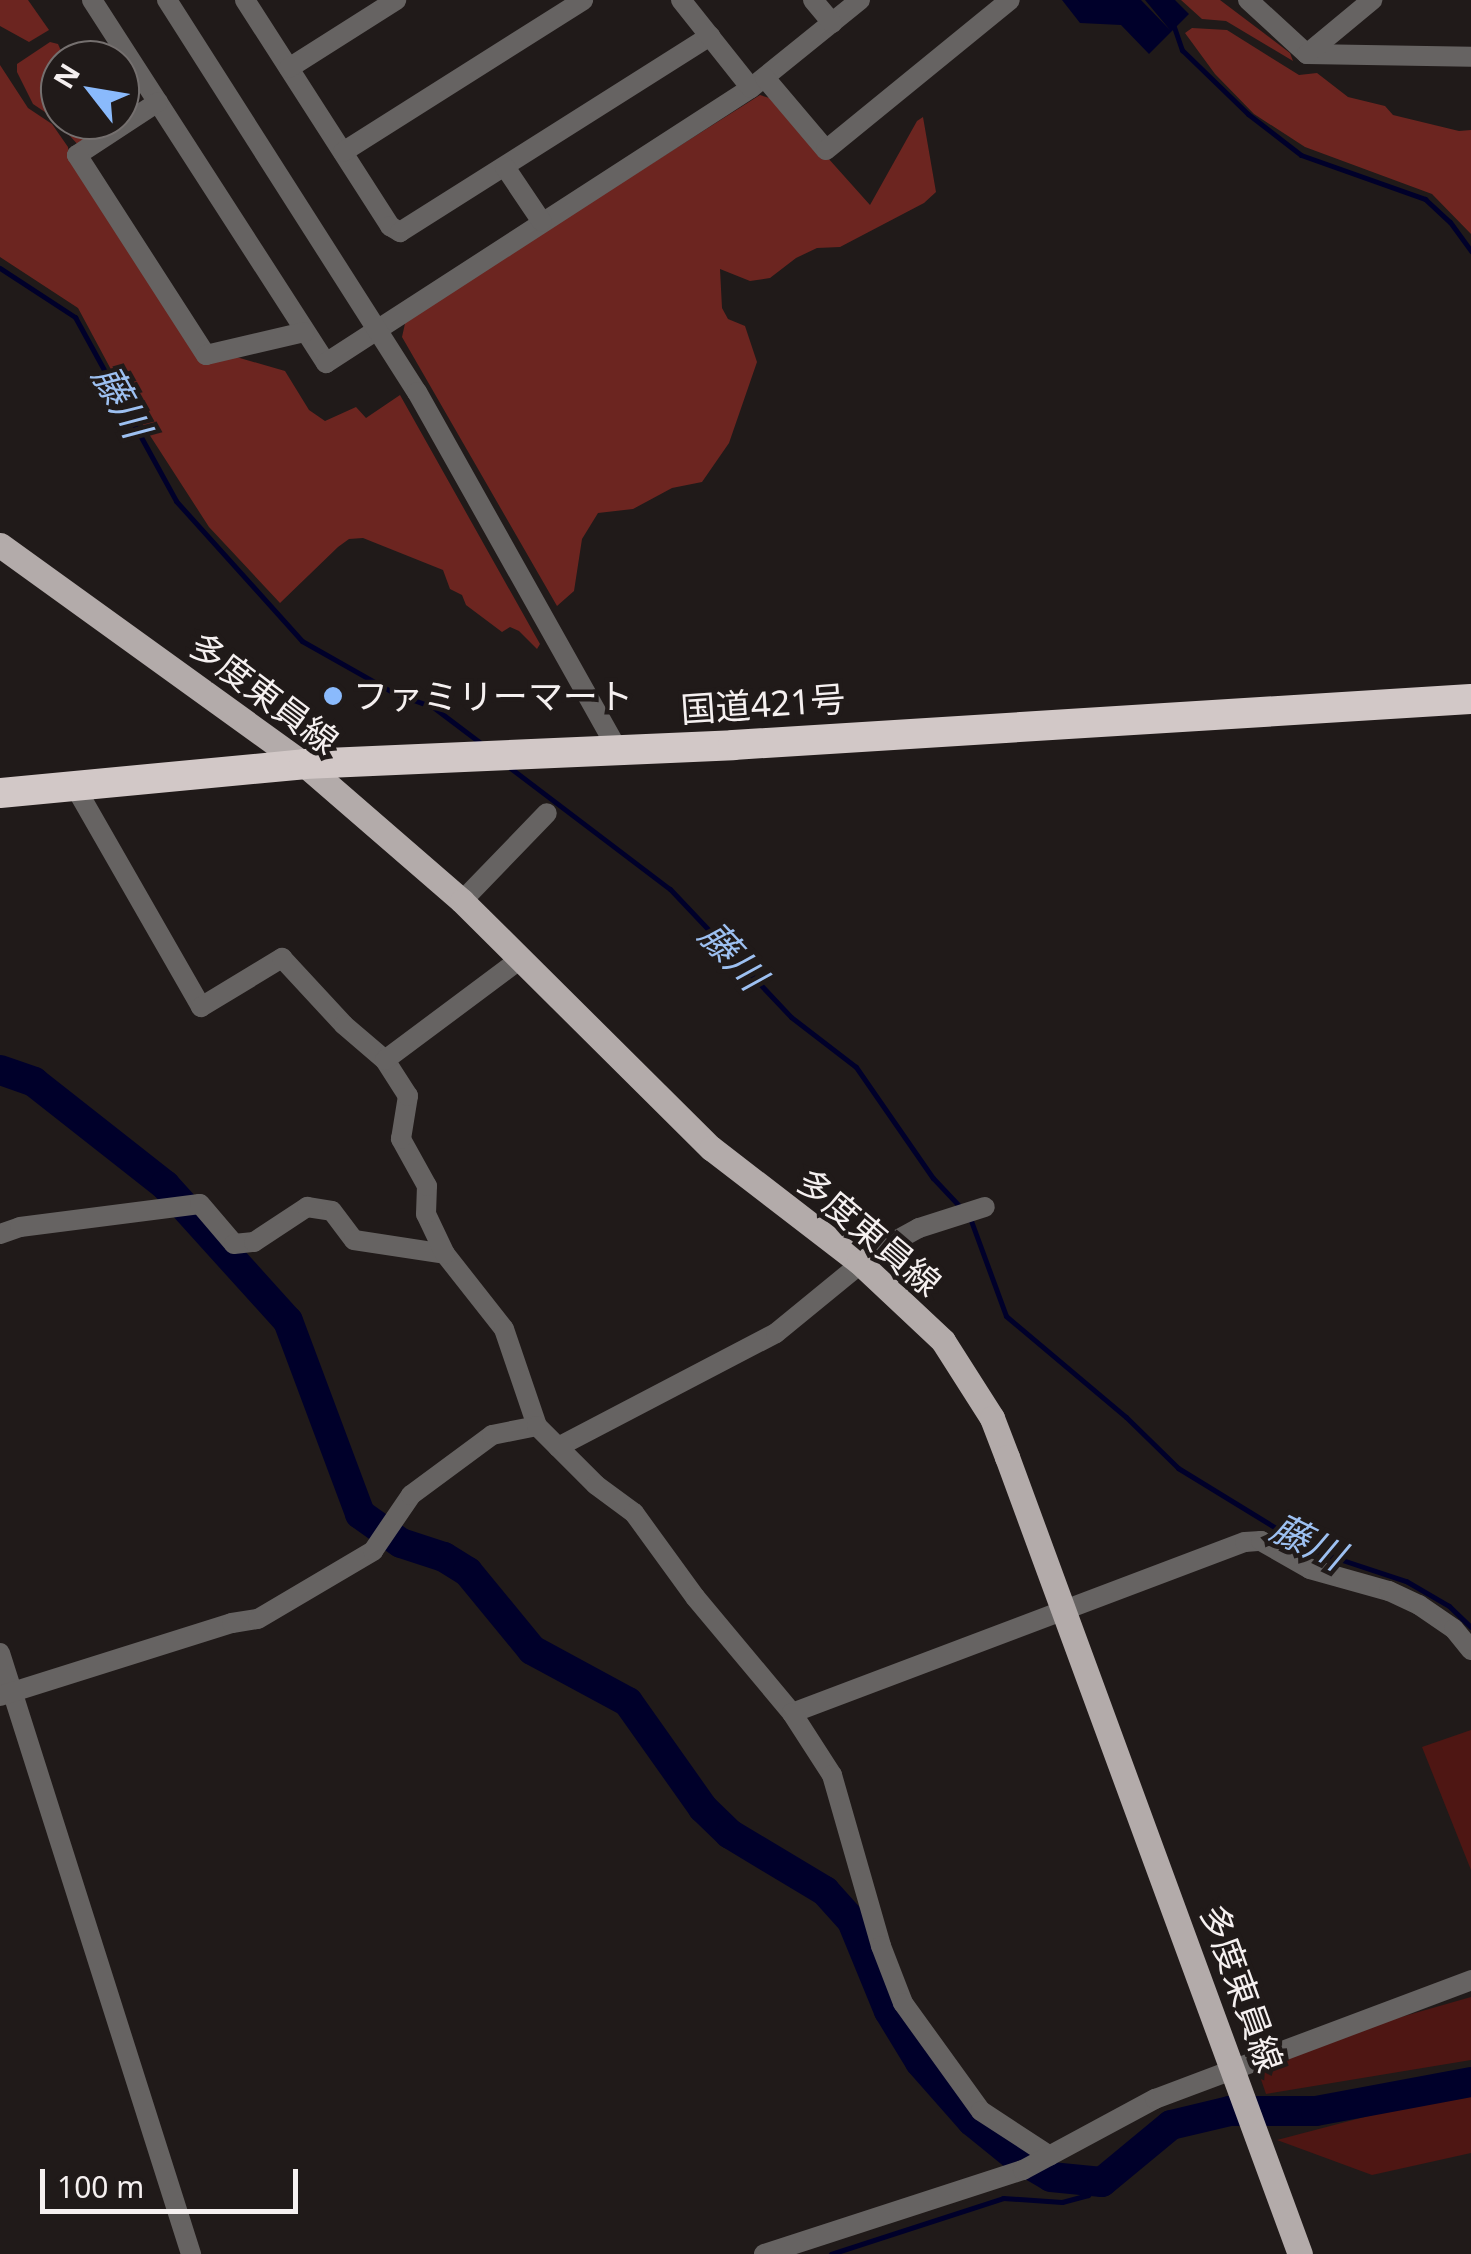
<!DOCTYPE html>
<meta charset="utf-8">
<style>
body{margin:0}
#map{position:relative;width:1471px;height:2254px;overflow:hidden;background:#201a19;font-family:"Noto Sans","Noto Sans JP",sans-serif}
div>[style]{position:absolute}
.green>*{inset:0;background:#4e1613}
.forest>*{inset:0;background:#6c2520}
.water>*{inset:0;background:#00002a}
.stream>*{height:5px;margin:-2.5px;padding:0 2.5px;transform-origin:2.5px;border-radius:2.5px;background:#00002a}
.river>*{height:30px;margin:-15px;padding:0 15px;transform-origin:15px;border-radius:15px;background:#00002a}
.minor>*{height:20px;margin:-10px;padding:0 10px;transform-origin:10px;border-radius:10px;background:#666362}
.major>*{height:25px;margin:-12.5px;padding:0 12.5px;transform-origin:12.5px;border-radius:12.5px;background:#b3abaa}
.highway>*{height:30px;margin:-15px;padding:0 15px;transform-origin:15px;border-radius:15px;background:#d2c8c7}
.dots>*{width:28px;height:28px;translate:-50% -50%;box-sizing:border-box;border:5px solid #201a19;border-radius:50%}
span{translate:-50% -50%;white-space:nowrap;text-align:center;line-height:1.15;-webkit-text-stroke:9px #201a19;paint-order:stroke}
.street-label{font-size:35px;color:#f5f0f0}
.poi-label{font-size:35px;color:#f5f0f0}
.left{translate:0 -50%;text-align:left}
.water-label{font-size:38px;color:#9dc0f1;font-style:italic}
.north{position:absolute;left:40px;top:40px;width:100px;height:100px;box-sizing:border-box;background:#201a19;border:2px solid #75706f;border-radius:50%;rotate:301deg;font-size:28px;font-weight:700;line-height:40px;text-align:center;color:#f5f0f0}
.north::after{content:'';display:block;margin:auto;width:35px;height:45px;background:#8abafc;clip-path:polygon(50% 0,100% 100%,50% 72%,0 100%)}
.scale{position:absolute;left:40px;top:2169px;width:258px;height:45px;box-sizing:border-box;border:5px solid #f5f0f0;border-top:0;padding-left:12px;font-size:30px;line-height:35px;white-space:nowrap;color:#f5f0f0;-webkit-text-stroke:8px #201a19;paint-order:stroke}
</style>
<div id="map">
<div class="green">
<div style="clip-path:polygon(1471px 1730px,1471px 1870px,1422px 1747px)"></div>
<div style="clip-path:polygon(1471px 1997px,1471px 2060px,1266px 2094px,1254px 2059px)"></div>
<div style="clip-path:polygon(1471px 2089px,1471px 2153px,1372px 2175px,1277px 2140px)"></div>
</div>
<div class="forest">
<div style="clip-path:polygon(0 0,28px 0,49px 30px,29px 42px,0 26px)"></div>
<div style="clip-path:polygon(1181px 0,1220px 0,1290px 53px,1293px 61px,1226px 21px,1202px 19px)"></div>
<div style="clip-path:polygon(1192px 28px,1227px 30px,1299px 75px,1317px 73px,1348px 97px,1385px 106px,1393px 115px,1459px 131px,1471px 130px,1471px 234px,1432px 194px,1305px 147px,1254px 114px,1215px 74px,1185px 33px)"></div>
<div style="clip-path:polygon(50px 42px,58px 44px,65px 60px,60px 60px,60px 120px,93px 120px,96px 125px,79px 146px,54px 118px,33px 104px,17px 72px,17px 64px)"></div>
<div style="clip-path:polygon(0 65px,28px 108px,52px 124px,68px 147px,69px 155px,202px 362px,233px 356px,285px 371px,309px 410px,325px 421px,356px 407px,366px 418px,400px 395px,540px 644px,537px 649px,519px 631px,510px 627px,502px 632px,466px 605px,462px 595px,450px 589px,443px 570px,363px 538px,349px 539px,338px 547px,280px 603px,209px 527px,129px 403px,78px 308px,0 257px)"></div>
<div style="clip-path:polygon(760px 95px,776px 100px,870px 205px,917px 121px,923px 117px,936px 192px,924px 203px,840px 247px,817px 248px,796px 258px,770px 278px,750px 281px,720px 269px,722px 308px,728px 319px,745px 326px,757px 362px,729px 443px,702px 482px,672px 488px,633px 509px,598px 513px,582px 539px,574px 591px,557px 606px,402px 337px,406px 319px)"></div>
</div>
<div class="water">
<div style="clip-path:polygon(1062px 0,1141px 0,1170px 30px,1145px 0,1175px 0,1189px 14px,1149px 54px,1121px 25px,1080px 23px)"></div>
</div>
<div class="stream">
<div style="left:1173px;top:24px;width:28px;rotate:71deg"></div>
<div style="left:1182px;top:50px;width:92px;rotate:44.1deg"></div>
<div style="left:1248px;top:114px;width:67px;rotate:37.7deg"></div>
<div style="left:1301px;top:155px;width:132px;rotate:19.5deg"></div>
<div style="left:1425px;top:199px;width:34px;rotate:43deg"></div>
<div style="left:1450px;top:222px;width:36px;rotate:54deg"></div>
<div style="left:0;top:268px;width:90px;rotate:33.2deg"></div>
<div style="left:75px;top:317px;width:210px;rotate:61.2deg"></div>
<div style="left:176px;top:501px;width:188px;rotate:48deg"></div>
<div style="left:302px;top:641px;width:106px;rotate:29.5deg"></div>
<div style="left:394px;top:693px;width:41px;rotate:19.7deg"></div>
<div style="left:433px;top:707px;width:61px;rotate:37.1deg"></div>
<div style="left:509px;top:767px;width:202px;rotate:37.2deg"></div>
<div style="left:670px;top:889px;width:176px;rotate:46.6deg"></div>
<div style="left:791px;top:1017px;width:82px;rotate:37.6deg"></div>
<div style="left:856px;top:1067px;width:135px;rotate:55.3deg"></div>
<div style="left:933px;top:1178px;width:44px;rotate:46.8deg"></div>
<div style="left:970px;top:1218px;width:104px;rotate:69.8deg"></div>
<div style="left:1006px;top:1316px;width:157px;rotate:40.1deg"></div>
<div style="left:1126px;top:1417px;width:73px;rotate:44.4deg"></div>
<div style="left:1178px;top:1468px;width:157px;rotate:31.5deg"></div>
<div style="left:1312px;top:1550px;width:99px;rotate:18.3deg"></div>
<div style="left:1406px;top:1581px;width:50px;rotate:30.2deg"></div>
<div style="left:1449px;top:1606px;width:30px;rotate:44deg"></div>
<div style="left:831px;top:2254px;width:181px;rotate:-18deg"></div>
<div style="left:1003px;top:2198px;width:59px;rotate:3.9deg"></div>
<div style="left:1062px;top:2202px;width:27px;rotate:-15deg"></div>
<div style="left:1088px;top:2195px;width:19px;rotate:-43deg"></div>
</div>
<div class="river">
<div style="left:0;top:1070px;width:36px;rotate:19deg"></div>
<div style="left:34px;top:1082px;width:167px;rotate:38.2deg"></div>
<div style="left:165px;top:1185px;width:183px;rotate:47.9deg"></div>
<div style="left:288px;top:1321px;width:206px;rotate:69.5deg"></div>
<div style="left:360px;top:1514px;width:50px;rotate:35.3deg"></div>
<div style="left:401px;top:1543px;width:45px;rotate:18deg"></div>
<div style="left:444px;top:1557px;width:28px;rotate:32deg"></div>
<div style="left:468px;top:1572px;width:101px;rotate:50.6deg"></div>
<div style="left:532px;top:1650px;width:109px;rotate:28.4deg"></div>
<div style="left:628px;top:1702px;width:130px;rotate:54.7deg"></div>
<div style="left:703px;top:1808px;width:37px;rotate:44deg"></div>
<div style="left:730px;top:1834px;width:111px;rotate:31deg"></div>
<div style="left:825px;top:1891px;width:40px;rotate:48deg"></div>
<div style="left:852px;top:1921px;width:97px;rotate:67.7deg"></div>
<div style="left:889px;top:2011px;width:60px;rotate:58.7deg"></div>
<div style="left:920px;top:2062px;width:79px;rotate:48.6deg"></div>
<div style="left:972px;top:2121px;width:54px;rotate:39deg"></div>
<div style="left:1014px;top:2155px;width:43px;rotate:30.7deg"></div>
<div style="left:1051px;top:2177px;width:51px;rotate:5.6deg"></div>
<div style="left:1102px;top:2182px;width:89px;rotate:-39.6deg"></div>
<div style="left:1171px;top:2125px;width:61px;rotate:-13.3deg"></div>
<div style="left:1230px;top:2111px;width:86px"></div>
<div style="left:1316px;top:2111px;width:158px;rotate:-10.6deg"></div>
</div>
<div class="minor">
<div style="left:92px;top:0;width:432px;rotate:57.2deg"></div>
<div style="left:326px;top:363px;width:506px;rotate:-32.91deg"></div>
<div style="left:751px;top:88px;width:140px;rotate:-38.9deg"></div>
<div style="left:167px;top:0;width:465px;rotate:57.5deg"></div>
<div style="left:417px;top:392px;width:411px;rotate:60.7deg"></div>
<div style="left:245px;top:0;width:269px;rotate:57.3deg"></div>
<div style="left:390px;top:226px;width:12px;rotate:31deg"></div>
<div style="left:400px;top:232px;width:367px;rotate:-32.3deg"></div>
<div style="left:681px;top:0;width:112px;rotate:51.5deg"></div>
<div style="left:813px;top:0;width:30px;rotate:50deg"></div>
<div style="left:1248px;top:0;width:80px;rotate:42.5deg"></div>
<div style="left:1307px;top:54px;width:164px;rotate:1deg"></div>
<div style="left:1307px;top:54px;width:85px;rotate:-39.7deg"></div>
<div style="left:289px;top:68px;width:127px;rotate:-32.4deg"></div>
<div style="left:765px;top:78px;width:94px;rotate:49.7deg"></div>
<div style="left:826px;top:150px;width:237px;rotate:-39.2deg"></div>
<div style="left:158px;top:102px;width:97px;rotate:146.8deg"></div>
<div style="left:77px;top:155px;width:238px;rotate:57.2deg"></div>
<div style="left:206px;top:355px;width:101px;rotate:-13.2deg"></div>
<div style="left:343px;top:152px;width:284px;rotate:-32.3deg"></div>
<div style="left:505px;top:167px;width:66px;rotate:56.1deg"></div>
<div style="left:74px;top:785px;width:256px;rotate:60.2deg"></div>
<div style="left:201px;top:1007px;width:95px;rotate:-31.2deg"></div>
<div style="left:282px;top:958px;width:91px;rotate:47.2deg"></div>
<div style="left:344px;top:1025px;width:54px;rotate:40.5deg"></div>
<div style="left:462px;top:901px;width:122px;rotate:-46deg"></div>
<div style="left:0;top:1234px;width:21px;rotate:-19deg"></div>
<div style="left:20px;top:1227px;width:181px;rotate:-7.3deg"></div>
<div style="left:200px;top:1204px;width:52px;rotate:49.6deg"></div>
<div style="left:234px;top:1244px;width:20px;rotate:-6deg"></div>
<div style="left:254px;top:1242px;width:64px;rotate:-33.4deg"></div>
<div style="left:307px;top:1207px;width:25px;rotate:9deg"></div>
<div style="left:332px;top:1211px;width:36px;rotate:53deg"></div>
<div style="left:354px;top:1240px;width:92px;rotate:8.7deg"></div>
<div style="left:445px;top:1254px;width:95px;rotate:51.8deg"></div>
<div style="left:504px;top:1329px;width:102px;rotate:71.2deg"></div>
<div style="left:445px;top:1254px;width:44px;rotate:-115.4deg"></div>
<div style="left:426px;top:1214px;width:28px;rotate:-88deg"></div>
<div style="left:427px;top:1186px;width:54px;rotate:-119deg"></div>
<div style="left:401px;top:1139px;width:44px;rotate:-80.8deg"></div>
<div style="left:408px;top:1096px;width:43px;rotate:-122.6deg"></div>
<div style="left:385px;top:1060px;width:171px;rotate:-36.7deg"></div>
<div style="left:558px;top:1447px;width:246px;rotate:-27.6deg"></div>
<div style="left:776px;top:1333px;width:128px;rotate:-39.3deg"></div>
<div style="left:875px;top:1252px;width:50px;rotate:-28.6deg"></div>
<div style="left:919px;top:1228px;width:69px;rotate:-17.7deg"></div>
<div style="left:0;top:1653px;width:631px;rotate:72.37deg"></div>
<div style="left:0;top:1696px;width:243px;rotate:-17.5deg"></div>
<div style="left:232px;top:1623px;width:26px;rotate:-9deg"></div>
<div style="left:258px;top:1619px;width:134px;rotate:-30.6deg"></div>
<div style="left:373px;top:1551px;width:68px;rotate:-55.8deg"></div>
<div style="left:411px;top:1495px;width:101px;rotate:-36.5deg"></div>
<div style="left:492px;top:1435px;width:46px;rotate:-11.3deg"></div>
<div style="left:537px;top:1426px;width:83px;rotate:45deg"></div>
<div style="left:596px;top:1485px;width:47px;rotate:36.4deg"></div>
<div style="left:634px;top:1513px;width:104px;rotate:54deg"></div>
<div style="left:695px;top:1597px;width:151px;rotate:50.1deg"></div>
<div style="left:792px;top:1713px;width:484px;rotate:-20.7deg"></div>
<div style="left:1245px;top:1542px;width:16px;rotate:-4deg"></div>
<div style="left:1261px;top:1541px;width:56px;rotate:29.7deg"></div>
<div style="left:1310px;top:1569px;width:82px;rotate:15.6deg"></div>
<div style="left:1389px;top:1591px;width:33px;rotate:25deg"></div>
<div style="left:1419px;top:1605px;width:42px;rotate:34.4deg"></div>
<div style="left:1454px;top:1629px;width:27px;rotate:51deg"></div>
<div style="left:792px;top:1713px;width:74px;rotate:57.2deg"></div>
<div style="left:832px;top:1775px;width:178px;rotate:74deg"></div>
<div style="left:881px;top:1946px;width:61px;rotate:68.9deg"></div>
<div style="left:903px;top:2003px;width:133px;rotate:54.2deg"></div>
<div style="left:981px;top:2111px;width:82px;rotate:33.1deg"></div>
<div style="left:764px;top:2254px;width:272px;rotate:-18deg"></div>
<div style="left:1023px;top:2170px;width:150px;rotate:-28.3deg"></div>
<div style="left:1155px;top:2099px;width:338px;rotate:-20.6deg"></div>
</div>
<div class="major">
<div style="left:0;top:545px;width:375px;rotate:35.8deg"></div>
<div style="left:304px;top:764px;width:209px;rotate:40.9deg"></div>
<div style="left:462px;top:901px;width:351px;rotate:44.8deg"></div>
<div style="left:711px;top:1148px;width:187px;rotate:37.6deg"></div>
<div style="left:859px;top:1262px;width:115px;rotate:43.2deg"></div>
<div style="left:943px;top:1341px;width:91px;rotate:57.5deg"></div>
<div style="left:992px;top:1418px;width:42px;rotate:69deg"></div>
<div style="left:1007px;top:1457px;width:849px;rotate:69.82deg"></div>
</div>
<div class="highway">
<div style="left:0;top:793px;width:305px;rotate:-5.4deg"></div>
<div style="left:304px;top:764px;width:429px;rotate:-2.5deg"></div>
<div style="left:733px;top:745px;width:739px;rotate:-3.57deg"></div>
</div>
<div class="dots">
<div style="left:333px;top:696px;background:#8abafc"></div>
</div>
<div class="street-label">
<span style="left:264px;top:693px;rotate:37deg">多度東員線</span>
<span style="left:763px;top:704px;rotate:-4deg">国道421号</span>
<span style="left:869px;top:1232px;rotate:40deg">多度東員線</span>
<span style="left:1242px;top:1988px;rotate:70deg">多度東員線</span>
</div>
<div class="poi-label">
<span class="left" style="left:353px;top:696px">ファミリーマート</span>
</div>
<div class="water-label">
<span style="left:122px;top:401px;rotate:61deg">藤川</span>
<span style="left:733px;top:955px;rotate:47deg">藤川</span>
<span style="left:1308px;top:1541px;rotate:26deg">藤川</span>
</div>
<div class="north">N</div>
<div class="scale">100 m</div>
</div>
